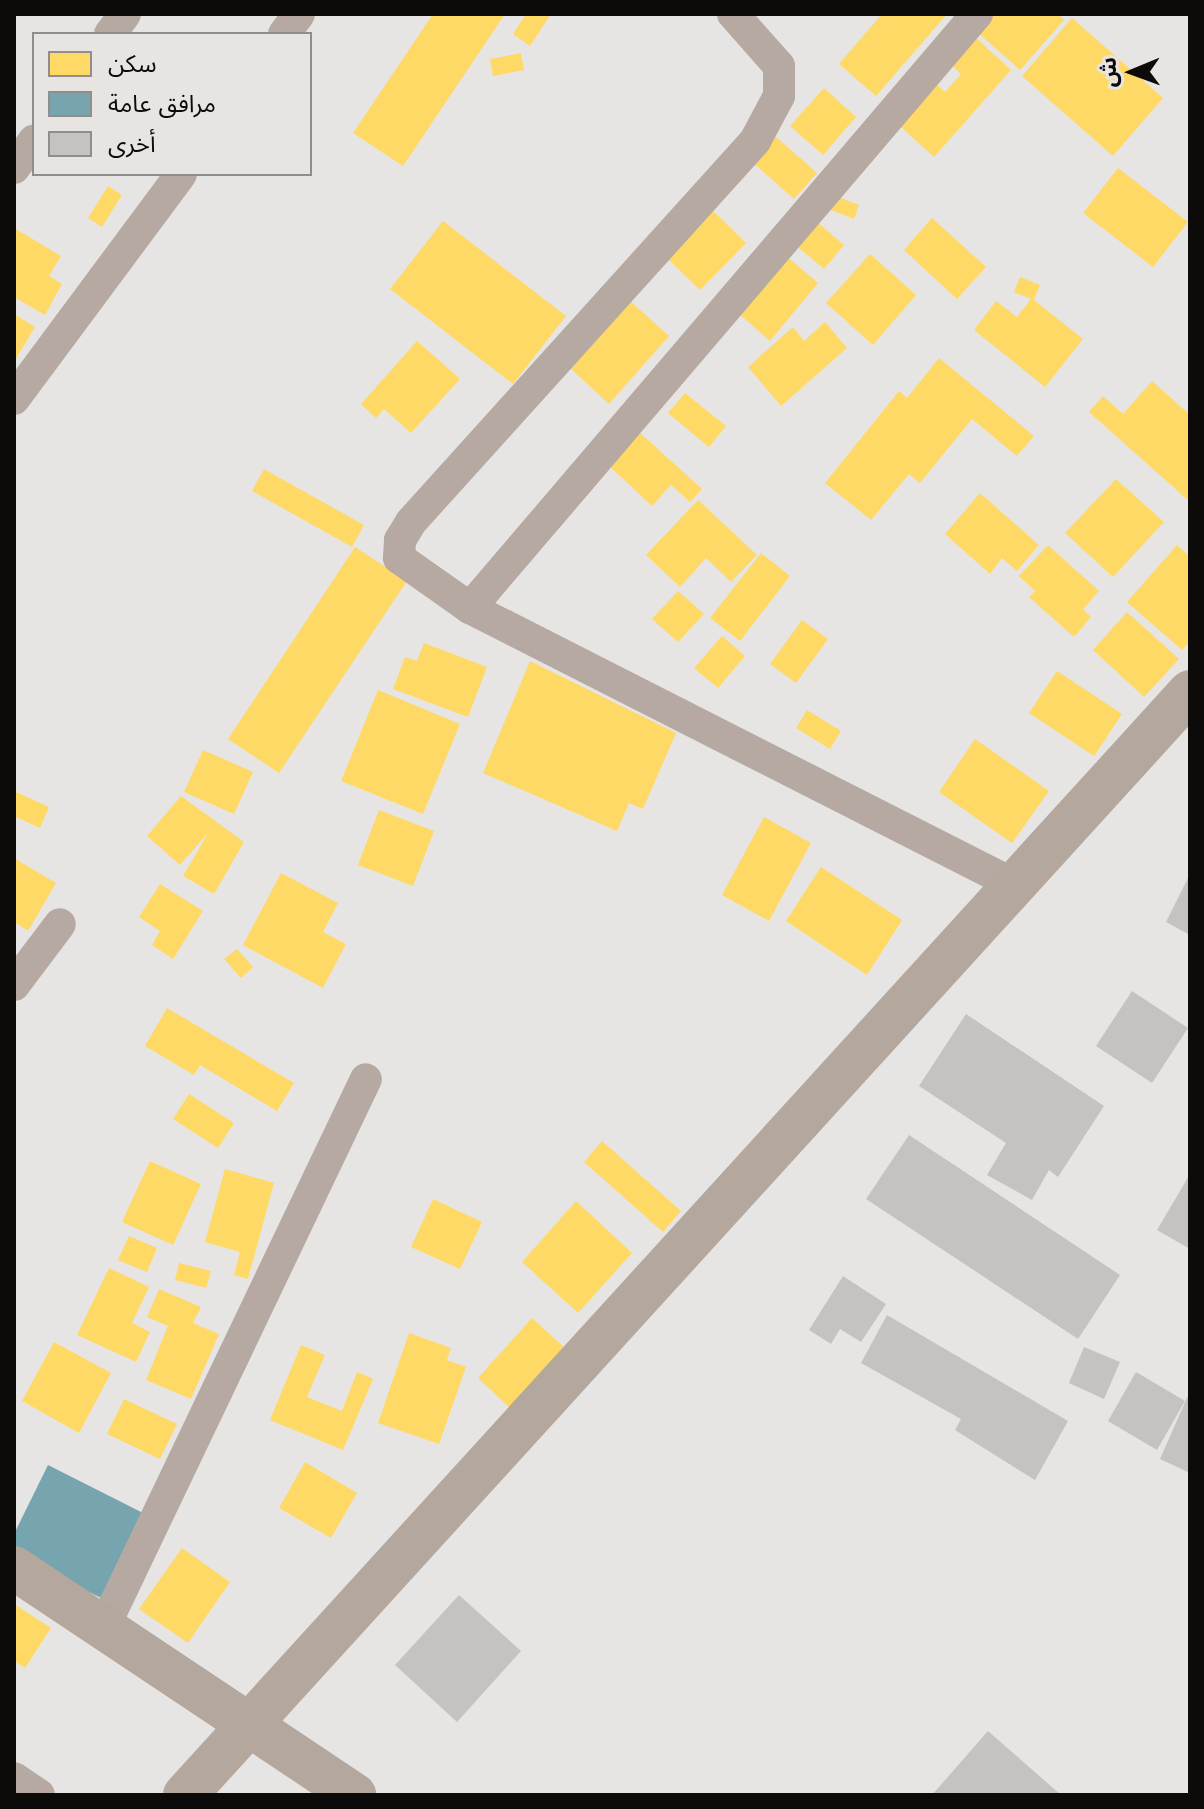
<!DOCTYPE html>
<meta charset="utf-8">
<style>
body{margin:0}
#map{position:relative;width:1204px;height:1809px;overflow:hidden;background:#e7e5e3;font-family:Jost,"Noto Sans Arabic",sans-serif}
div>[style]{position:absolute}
.homes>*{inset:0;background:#ffd966}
.public>*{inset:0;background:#76a5af}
.building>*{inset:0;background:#c4c3c2}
.street>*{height:32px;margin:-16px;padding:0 16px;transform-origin:16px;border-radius:16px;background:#b5a9a1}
.secondary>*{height:44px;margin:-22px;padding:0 22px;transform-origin:22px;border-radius:22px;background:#b4a79d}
span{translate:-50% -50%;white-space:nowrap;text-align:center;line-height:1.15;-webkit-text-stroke:8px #e8e4e2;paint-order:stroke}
.frame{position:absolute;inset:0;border:16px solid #0c0b0a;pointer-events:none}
.legend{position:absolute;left:32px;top:32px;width:280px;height:144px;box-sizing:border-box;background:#e8e4e2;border:2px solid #908d8c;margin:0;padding:10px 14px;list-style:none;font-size:24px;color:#0c0b0a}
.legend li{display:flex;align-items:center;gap:16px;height:40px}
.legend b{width:40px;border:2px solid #908d8c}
.north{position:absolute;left:1092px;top:32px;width:80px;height:80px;-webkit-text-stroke:6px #e8e4e2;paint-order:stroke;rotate:269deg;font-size:22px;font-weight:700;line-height:32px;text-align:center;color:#0c0b0a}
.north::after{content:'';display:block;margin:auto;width:28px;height:36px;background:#0c0b0a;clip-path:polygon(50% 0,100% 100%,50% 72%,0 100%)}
</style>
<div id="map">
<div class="homes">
<div style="clip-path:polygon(433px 14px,505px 14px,403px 166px,353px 133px)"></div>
<div style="clip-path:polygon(526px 14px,551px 14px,530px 46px,513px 34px)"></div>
<div style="clip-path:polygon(882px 14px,947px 14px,876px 96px,839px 64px)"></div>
<div style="clip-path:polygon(991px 14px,1058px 14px,1064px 20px,1020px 70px,976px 31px)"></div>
<div style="clip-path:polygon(1072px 18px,1163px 98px,1113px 156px,1022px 76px)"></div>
<div style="clip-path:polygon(974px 36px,1011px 70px,934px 157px,891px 118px,928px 76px,945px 92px,961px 74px,949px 63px)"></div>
<div style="clip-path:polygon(521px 53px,524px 70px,493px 76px,490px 59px)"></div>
<div style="clip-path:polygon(824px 88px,856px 117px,823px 155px,790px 126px)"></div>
<div style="clip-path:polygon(775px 136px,817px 173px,794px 199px,752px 162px)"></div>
<div style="clip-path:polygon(1118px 168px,1188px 222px,1153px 267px,1083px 213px)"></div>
<div style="clip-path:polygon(108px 186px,122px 195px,102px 227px,88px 218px)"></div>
<div style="clip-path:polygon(831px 194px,859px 205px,854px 219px,826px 208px)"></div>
<div style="clip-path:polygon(710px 208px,746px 243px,700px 290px,664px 255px)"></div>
<div style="clip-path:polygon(809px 215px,844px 245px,824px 269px,788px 239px)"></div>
<div style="clip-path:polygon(932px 218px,986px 267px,957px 299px,904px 250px)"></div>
<div style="clip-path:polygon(443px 221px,566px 316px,513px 384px,390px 289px)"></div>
<div style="clip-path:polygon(14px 228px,61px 256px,49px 276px,62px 284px,45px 315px,14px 297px)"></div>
<div style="clip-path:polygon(778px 249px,818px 283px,770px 341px,730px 306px)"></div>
<div style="clip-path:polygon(870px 254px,916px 295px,873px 345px,826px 303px)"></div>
<div style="clip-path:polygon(1020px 277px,1040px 285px,1034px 300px,1083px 339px,1045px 387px,974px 330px,996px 301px,1017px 317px,1031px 299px,1014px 292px)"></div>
<div style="clip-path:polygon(629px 300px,669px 336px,609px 404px,569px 367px)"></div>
<div style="clip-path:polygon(14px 314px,35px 327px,14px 362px)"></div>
<div style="clip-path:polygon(825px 322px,847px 348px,781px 406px,748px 367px,793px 327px,804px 341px)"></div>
<div style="clip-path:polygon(417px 341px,460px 379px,411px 433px,384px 409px,376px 418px,361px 404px)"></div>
<div style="clip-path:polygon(939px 358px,1034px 436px,1017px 456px,972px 419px,920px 483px,909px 474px,871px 520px,825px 483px,899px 391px,907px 398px)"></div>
<div style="clip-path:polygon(1152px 381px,1190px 415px,1190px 502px,1089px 412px,1103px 396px,1123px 414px)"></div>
<div style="clip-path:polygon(685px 393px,726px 426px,709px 447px,668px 413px)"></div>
<div style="clip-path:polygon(638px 431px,702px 489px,690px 502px,671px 485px,652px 506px,608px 465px)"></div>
<div style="clip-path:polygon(264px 469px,364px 525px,352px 547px,252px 491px)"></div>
<div style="clip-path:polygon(1116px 479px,1164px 522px,1113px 577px,1065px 533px)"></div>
<div style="clip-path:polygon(980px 493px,1039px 545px,1017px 571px,1002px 558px,990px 574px,945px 534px)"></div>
<div style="clip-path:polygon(698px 500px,757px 555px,731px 582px,706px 558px,680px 587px,646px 555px)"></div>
<div style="clip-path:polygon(1048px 545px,1099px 591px,1083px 609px,1091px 617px,1074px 637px,1029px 597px,1035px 591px,1019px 576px)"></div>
<div style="clip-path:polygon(1177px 545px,1190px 557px,1190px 641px,1182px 650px,1127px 602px)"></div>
<div style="clip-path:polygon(355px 547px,407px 581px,279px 773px,228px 739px)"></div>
<div style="clip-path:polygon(761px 553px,790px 576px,740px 641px,710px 618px)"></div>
<div style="clip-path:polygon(678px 591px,704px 614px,678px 642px,652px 619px)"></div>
<div style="clip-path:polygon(1127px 612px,1179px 659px,1144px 697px,1093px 650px)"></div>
<div style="clip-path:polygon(802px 620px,828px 639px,796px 683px,770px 664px)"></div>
<div style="clip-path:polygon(722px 636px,745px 656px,718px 688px,694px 668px)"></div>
<div style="clip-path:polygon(424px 643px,487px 667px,468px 717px,393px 689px,405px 657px,417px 661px)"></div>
<div style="clip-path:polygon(530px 661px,676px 733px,643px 809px,629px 803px,617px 831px,483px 773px)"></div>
<div style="clip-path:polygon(1057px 671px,1122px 714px,1094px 756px,1029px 713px)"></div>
<div style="clip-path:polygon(378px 690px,460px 724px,423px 814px,341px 781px)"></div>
<div style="clip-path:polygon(807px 710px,841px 731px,830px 749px,796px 728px)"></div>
<div style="clip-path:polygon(975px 739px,1049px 791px,1012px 843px,939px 792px)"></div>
<div style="clip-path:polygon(203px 750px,253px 772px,234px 814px,184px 792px)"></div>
<div style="clip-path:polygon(14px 791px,49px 807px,40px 828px,14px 816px)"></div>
<div style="clip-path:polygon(181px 796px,244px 842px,214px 894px,183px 876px,208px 833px,180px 865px,147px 836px)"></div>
<div style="clip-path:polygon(379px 810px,434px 831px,413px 886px,358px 865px)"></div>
<div style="clip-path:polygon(764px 817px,811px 843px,769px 921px,722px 895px)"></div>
<div style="clip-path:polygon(14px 858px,56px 883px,28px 931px,14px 922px)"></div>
<div style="clip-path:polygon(821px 867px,902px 920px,867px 975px,786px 921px)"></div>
<div style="clip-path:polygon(281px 873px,338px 903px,323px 932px,346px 944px,323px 988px,243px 945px)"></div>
<div style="clip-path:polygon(160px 884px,203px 911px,173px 959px,152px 945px,160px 931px,139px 917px)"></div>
<div style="clip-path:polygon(237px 949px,253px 967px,241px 978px,224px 959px)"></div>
<div style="clip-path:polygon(167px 1008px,294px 1083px,277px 1111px,200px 1065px,194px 1075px,145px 1046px)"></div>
<div style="clip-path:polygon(189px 1094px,234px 1123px,218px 1148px,173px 1119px)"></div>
<div style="clip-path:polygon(602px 1141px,681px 1211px,663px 1232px,584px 1162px)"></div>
<div style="clip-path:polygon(150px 1161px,201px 1184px,173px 1245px,122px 1222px)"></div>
<div style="clip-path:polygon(225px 1169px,274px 1183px,248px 1279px,234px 1275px,240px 1252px,205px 1242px)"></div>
<div style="clip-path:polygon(433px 1199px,482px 1222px,460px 1269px,411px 1247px)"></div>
<div style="clip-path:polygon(576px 1201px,632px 1253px,578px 1313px,522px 1262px)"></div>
<div style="clip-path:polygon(129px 1236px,157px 1248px,147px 1272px,118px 1260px)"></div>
<div style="clip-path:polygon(179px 1263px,211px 1271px,206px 1288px,175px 1280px)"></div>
<div style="clip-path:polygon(109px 1268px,149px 1287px,132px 1323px,150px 1332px,136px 1362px,77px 1335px)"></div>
<div style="clip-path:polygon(159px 1289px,201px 1307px,193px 1323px,219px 1334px,191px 1399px,146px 1380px,168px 1326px,147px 1317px)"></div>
<div style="clip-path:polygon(532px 1318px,567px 1350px,512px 1410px,478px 1378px)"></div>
<div style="clip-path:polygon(409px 1333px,451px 1348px,447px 1360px,466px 1367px,439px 1444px,378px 1423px)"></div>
<div style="clip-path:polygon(54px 1342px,111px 1373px,79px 1433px,22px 1401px)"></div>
<div style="clip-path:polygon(301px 1345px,325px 1355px,307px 1397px,342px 1411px,357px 1372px,373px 1379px,343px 1450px,270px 1420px)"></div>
<div style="clip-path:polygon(124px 1399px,177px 1424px,160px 1459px,107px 1434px)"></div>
<div style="clip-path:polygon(305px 1462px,357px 1493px,331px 1538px,279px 1508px)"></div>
<div style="clip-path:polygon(182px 1548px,230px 1582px,188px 1643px,139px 1609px)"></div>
<div style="clip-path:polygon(14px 1604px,51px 1628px,25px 1668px,14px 1661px)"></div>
</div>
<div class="public">
<div style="clip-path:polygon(48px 1465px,145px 1514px,103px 1599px,14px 1554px,14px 1534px)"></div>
</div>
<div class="building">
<div style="clip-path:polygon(1190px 874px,1190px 935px,1166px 922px)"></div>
<div style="clip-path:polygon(1132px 991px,1188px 1028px,1152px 1083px,1096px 1046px)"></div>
<div style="clip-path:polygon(966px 1014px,1104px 1106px,1058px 1177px,1049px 1170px,1032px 1200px,987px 1175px,1006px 1143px,919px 1086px)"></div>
<div style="clip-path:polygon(909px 1135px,1120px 1275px,1078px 1339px,866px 1199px)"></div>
<div style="clip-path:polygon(1190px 1174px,1190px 1249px,1157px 1230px)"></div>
<div style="clip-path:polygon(843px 1276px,886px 1304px,861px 1342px,840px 1329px,831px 1344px,809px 1330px)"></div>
<div style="clip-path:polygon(887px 1315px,1068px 1421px,1035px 1480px,955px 1430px,961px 1419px,861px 1363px)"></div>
<div style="clip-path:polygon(1084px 1347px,1120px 1362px,1104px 1399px,1069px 1383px)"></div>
<div style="clip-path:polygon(1136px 1372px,1185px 1401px,1157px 1450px,1108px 1421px)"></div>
<div style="clip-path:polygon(1190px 1391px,1190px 1473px,1160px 1459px)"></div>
<div style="clip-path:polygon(459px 1595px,521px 1651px,457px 1722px,395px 1665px)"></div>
<div style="clip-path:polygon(988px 1731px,1061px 1795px,932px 1795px)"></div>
</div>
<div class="street">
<div style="left:733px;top:14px;width:69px;rotate:48.5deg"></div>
<div style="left:779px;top:66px;width:30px;rotate:90deg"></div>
<div style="left:779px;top:96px;width:51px;rotate:118.1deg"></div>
<div style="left:755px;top:141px;width:513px;rotate:132.08deg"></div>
<div style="left:411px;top:522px;width:21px;rotate:121deg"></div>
<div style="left:400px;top:540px;width:18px;rotate:93deg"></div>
<div style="left:399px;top:558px;width:87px;rotate:35.2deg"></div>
<div style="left:470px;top:608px;width:611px;rotate:26.94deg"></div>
<div style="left:110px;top:34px;width:25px;rotate:-53deg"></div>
<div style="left:284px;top:34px;width:25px;rotate:-53deg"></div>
<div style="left:14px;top:168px;width:34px;rotate:-54deg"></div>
<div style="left:14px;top:399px;width:280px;rotate:-53.4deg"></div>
<div style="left:470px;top:608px;width:781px;rotate:-49.52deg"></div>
<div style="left:14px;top:985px;width:76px;rotate:-53deg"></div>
<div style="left:104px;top:1627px;width:607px;rotate:-64.45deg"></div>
<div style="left:14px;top:1778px;width:30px;rotate:34deg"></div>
</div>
<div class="secondary">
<div style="left:14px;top:1568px;width:409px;rotate:33.7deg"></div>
<div style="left:185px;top:1795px;width:1492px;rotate:-47.66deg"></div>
</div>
<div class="frame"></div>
<ul class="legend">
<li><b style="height:22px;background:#ffd966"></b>سكن</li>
<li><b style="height:22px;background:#76a5af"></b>مرافق عامة</li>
<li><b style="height:22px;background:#c4c3c2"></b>أخرى</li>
</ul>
<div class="north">ش</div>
</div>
